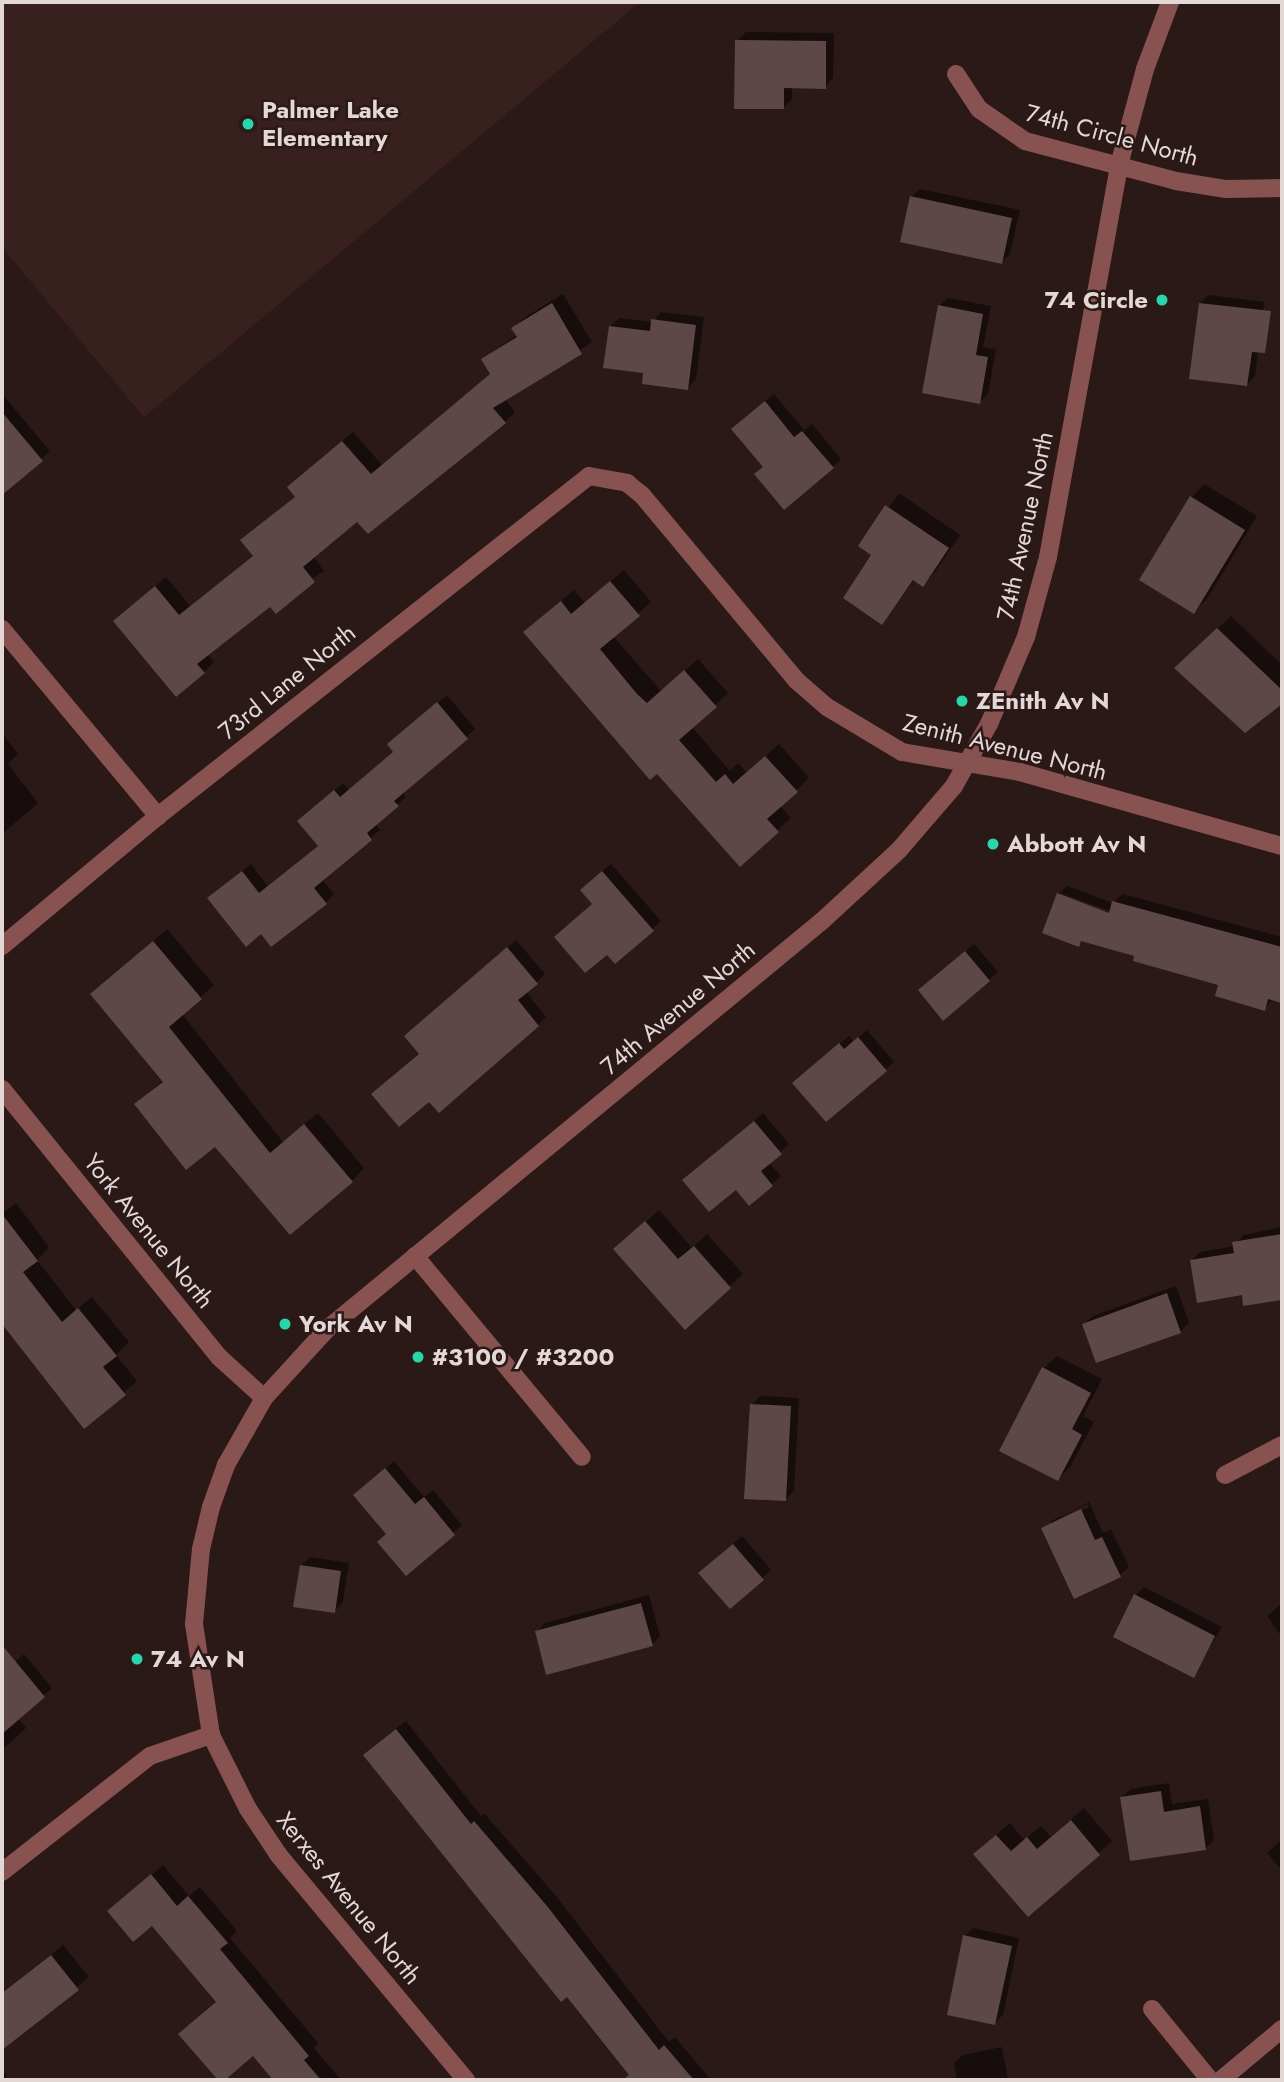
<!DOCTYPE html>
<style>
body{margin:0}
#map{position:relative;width:1284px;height:2082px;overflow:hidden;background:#2b1918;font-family:Jost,sans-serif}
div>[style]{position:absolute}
.built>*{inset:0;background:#38201f}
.shadow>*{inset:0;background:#0007}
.building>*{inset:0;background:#5d4847}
.minor>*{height:18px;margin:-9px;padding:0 9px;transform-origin:9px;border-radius:9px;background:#875250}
.tertiary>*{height:18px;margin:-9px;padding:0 9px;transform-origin:9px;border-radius:9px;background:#875250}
.dots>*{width:19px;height:19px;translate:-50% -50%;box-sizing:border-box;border:4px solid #2b1918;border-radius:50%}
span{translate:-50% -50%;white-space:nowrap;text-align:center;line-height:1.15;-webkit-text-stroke:5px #2b1918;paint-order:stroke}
.poi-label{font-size:24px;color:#e4d8d7;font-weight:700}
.left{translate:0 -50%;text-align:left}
.right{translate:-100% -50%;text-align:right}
.street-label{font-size:24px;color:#e4d8d7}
.frame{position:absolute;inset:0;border:4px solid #e4d8d7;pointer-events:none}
</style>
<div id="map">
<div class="built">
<div style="clip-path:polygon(2px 2px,640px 2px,144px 417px,2px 247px)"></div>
</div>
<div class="shadow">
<div style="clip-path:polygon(746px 32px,834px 33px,833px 78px,825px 87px,792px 86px,792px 99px,783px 108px,737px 41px)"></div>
<div style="clip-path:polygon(920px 189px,1020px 210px,1010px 254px,1001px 263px,911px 197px)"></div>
<div style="clip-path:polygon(563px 294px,592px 342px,505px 399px,515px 412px,505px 422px,357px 519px,313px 556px,324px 571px,271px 604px,207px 654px,214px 662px,204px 672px,126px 611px,166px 577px,190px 606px,255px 555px,243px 540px,297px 496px,300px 477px,353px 432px,382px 465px,492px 373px,483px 359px,518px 334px,514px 328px,524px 318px)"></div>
<div style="clip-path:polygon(1209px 295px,1264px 302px,1255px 376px,1247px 384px,1200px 303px)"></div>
<div style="clip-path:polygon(948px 298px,991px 306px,983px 347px,996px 349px,988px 394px,979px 402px,939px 306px)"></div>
<div style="clip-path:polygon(661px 312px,704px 317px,696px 379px,688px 388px,610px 327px,619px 318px,653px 322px)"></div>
<div style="clip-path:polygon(2px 394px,50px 451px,9px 488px,2px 480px)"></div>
<div style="clip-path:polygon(774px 394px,804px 430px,812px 424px,841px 459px,833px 467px,741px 421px)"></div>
<div style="clip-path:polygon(1204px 484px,1257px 516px,1207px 599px,1194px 611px,1192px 497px)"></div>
<div style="clip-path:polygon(899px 493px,960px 535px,935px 572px,923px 585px,915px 579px,882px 623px,874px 555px,860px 546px)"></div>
<div style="clip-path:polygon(624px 570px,651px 602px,613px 636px,661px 691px,698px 659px,728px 693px,692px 727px,730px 771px,738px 763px,747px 773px,779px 744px,809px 778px,780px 806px,791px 818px,740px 864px,539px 620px,574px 590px,585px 603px)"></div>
<div style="clip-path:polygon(1231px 616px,1282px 665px,1282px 702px,1245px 731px,1189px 655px)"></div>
<div style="clip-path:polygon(447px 695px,475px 729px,402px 792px,406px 797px,375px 824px,380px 830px,322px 879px,334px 894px,326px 903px,218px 890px,251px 864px,268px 886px,319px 845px,308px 813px,343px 783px,349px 790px,395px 751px,398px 736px)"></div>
<div style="clip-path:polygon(2px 733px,18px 754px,8px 764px,38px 803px,2px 834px)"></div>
<div style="clip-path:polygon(611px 864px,661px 921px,615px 962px,590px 881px)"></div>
<div style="clip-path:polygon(evenodd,1067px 886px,1113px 903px,1123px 894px,1282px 937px,1282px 1002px,1273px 999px,1264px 1009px,1220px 984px,1083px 940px,1078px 945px,1058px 894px,1067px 886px,1060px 893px,1118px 914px,1117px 918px,1060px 896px,1060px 893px)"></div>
<div style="clip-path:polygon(167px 929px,214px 985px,182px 1014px,283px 1142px,318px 1113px,364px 1168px,352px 1181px,216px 1144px,136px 1104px,164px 1080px,92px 994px)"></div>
<div style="clip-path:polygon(516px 940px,545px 974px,526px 992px,546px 1017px,538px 1025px,421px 1053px,415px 1027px)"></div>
<div style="clip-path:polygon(974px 944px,998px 972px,943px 1018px,928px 982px)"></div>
<div style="clip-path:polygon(867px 1030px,894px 1062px,885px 1070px,803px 1075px,849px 1036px,853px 1042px)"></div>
<div style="clip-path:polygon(763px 1113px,789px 1144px,769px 1163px,781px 1176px,750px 1204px,736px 1187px,693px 1172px)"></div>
<div style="clip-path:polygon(16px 1203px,49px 1247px,37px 1260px,76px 1310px,92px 1297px,129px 1342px,116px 1355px,137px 1381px,84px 1427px,2px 1321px,2px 1214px)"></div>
<div style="clip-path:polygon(659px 1210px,692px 1248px,707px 1234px,743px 1274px,685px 1327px,628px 1237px)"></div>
<div style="clip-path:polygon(1282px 1227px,1282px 1298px,1245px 1304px,1243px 1293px,1191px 1261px,1200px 1252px,1235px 1246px,1243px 1235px)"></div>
<div style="clip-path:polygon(1176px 1286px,1189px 1323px,1180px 1332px,1084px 1324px,1093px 1316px)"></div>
<div style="clip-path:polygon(1057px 1356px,1102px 1379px,1083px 1416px,1094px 1422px,1070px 1467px,1058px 1479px,1044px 1368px)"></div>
<div style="clip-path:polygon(760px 1396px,799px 1398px,794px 1491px,785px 1500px,752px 1405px)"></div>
<div style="clip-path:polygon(394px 1461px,424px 1497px,433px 1490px,462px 1525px,406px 1574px,364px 1487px)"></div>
<div style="clip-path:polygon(evenodd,1089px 1502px,1103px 1533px,1111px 1529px,1129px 1567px,1120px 1575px,1043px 1528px,1089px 1502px,1088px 1504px,1089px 1507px,1051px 1525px,1051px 1521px,1088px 1504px)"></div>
<div style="clip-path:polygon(742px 1536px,771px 1570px,730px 1607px,709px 1565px)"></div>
<div style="clip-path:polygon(310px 1557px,349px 1563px,343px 1602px,335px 1611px,301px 1566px)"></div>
<div style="clip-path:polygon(1144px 1587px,1222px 1627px,1193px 1675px,1136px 1595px)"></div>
<div style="clip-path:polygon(649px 1595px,660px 1636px,652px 1645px,537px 1632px,545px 1623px)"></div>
<div style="clip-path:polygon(1282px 1603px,1282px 1637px,1267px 1616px)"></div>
<div style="clip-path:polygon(24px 1654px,52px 1688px,18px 1718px,26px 1728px,2px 1750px,2px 1673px)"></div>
<div style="clip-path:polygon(406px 1721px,481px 1816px,484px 1813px,556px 1896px,669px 2042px,675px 2037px,711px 2080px,637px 2080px,374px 1746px)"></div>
<div style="clip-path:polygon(1169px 1783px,1172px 1804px,1208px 1799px,1214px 1840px,1205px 1849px,1122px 1797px,1131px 1789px)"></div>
<div style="clip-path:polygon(1084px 1808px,1112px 1841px,1028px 1915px,975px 1854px,1010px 1823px,1024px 1840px,1041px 1826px,1051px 1837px)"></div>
<div style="clip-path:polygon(1282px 1839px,1282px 1870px,1267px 1853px)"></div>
<div style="clip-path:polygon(163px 1865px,189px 1896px,200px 1887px,237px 1931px,230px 1938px,318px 2043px,314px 2048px,341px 2080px,276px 2080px,253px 2053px,220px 2080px,181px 2034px,217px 2001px,152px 1923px,120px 1901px)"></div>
<div style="clip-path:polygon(973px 1928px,1019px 1938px,1003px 2015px,994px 2023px,965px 1936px)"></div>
<div style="clip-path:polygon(63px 1945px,89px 1977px,2px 2048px,2px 1993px)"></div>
<div style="clip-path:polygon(1002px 2047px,1008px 2080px,957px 2080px,954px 2063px,963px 2055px)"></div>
<div style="clip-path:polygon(2px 2069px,7px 2076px,2px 2080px)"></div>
</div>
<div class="building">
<div style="clip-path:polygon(735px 40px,826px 41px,826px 89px,784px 88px,784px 109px,734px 109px)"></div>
<div style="clip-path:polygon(910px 196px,1012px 218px,1002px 264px,900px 242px)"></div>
<div style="clip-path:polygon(552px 303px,582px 354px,493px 408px,506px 423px,368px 534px,357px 522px,303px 567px,315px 582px,276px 614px,270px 607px,197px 664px,205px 673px,176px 697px,113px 621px,155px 586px,179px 615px,253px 556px,240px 540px,295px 497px,287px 487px,342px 441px,371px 474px,490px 374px,481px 359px,517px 337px,511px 328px)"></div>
<div style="clip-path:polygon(1199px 303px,1271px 311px,1265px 353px,1252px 352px,1247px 386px,1189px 379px)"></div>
<div style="clip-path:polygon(938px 305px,983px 314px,976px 355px,988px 357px,980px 404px,922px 393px)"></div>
<div style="clip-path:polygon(651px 319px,696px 325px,688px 390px,642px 384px,643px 373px,603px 368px,609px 326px,650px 331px)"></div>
<div style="clip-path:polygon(765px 401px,794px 437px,802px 431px,834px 468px,784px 510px,754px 474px,763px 467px,731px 429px)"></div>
<div style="clip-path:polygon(2px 412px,43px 461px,2px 495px)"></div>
<div style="clip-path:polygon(1190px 496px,1245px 530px,1194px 614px,1139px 580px)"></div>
<div style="clip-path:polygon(885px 505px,949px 548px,923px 587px,913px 580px,882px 625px,843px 598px,871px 555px,858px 546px)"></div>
<div style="clip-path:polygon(610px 581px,640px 616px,600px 649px,637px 694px,647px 703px,684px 670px,717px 707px,679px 740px,716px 782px,725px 774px,733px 784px,765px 756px,798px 792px,767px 819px,779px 832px,740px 867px,657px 774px,650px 780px,523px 632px,561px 601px,571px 614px)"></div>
<div style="clip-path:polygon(1217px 628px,1282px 690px,1282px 704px,1245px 733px,1174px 668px)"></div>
<div style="clip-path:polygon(437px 702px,468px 739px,394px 801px,399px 806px,367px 833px,372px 840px,314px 888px,327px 904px,271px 947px,261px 934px,246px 947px,207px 898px,242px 871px,259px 893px,318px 846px,297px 821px,334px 790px,340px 797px,393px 752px,387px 744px)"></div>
<div style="clip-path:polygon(602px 871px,654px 931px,615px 964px,607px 955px,585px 973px,554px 937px,592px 904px,580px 890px)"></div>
<div style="clip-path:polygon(1057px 893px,1109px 913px,1112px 901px,1282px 947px,1282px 1003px,1268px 999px,1265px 1011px,1215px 996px,1218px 985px,1133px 961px,1134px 956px,1081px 941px,1079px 947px,1042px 933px)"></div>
<div style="clip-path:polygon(153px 941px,202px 999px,169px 1027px,270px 1153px,304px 1124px,353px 1182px,290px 1235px,215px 1147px,186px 1170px,134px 1104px,163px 1082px,90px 994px)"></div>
<div style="clip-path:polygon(507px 947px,538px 984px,518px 1000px,539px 1026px,439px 1113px,429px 1102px,399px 1127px,371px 1094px,419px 1054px,404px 1036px)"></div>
<div style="clip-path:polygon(965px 951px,990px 981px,943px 1021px,918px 990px)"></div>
<div style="clip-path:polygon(858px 1037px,887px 1071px,826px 1122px,792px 1083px,839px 1043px,844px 1049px)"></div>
<div style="clip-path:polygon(754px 1121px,782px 1154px,761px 1171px,773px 1186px,749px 1206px,736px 1190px,709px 1212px,682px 1180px)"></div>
<div style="clip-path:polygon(2px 1214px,38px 1261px,23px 1272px,62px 1322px,78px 1308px,117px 1356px,103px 1367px,126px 1395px,84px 1429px,2px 1324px)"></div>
<div style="clip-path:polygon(645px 1221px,678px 1259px,694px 1246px,731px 1288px,685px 1330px,613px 1249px)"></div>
<div style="clip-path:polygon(1282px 1234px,1282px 1300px,1243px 1306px,1242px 1295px,1197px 1303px,1190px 1260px,1234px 1253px,1232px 1242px)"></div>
<div style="clip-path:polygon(1167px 1293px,1181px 1333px,1096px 1363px,1082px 1324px)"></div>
<div style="clip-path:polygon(1042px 1367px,1091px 1393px,1072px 1429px,1082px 1435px,1058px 1481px,999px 1451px)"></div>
<div style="clip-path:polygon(750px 1404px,791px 1406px,786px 1501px,744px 1499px)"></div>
<div style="clip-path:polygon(385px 1468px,415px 1504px,424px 1497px,455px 1535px,406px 1576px,377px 1542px,386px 1534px,353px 1495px)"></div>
<div style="clip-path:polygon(1081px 1509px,1095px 1540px,1102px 1537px,1121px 1577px,1074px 1599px,1041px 1528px)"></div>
<div style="clip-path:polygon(733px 1544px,764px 1580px,730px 1609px,698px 1573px)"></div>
<div style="clip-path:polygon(300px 1565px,341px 1571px,335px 1613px,293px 1607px)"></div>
<div style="clip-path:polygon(1134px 1594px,1215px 1636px,1194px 1678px,1113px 1637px)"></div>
<div style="clip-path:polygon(641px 1603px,653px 1646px,546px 1675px,535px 1631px)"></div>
<div style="clip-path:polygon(2px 1645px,45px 1697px,2px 1734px)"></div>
<div style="clip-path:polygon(396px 1729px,471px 1824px,474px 1821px,547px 1906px,659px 2050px,664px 2045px,694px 2080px,623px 2080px,629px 2075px,567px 1997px,561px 2002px,363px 1755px)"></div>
<div style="clip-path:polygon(1161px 1791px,1164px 1812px,1200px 1806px,1206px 1850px,1130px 1861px,1120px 1797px)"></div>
<div style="clip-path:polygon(1071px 1820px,1100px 1855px,1028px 1917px,973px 1854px,996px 1835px,1011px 1851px,1027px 1837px,1037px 1849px)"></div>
<div style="clip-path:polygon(151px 1874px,177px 1906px,188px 1896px,228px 1943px,220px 1949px,309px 2056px,304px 2060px,321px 2080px,273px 2080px,253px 2056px,225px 2080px,218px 2080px,178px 2034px,216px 2002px,152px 1926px,133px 1942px,107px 1911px)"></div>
<div style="clip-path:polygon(963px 1935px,1012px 1946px,995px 2025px,947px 2015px)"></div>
<div style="clip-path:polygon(51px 1955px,79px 1990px,2px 2050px,2px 1993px)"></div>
</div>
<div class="minor">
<div style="left:956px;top:74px;width:42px;rotate:56.7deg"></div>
<div style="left:979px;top:109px;width:56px;rotate:34.8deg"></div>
<div style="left:1025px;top:141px;width:156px;rotate:14.8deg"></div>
<div style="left:1176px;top:181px;width:51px;rotate:9.1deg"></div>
<div style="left:1226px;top:189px;width:56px;rotate:-1deg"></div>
<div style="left:2px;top:629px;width:244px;rotate:50.2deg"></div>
<div style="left:2px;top:946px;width:203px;rotate:-39.8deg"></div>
<div style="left:158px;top:816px;width:549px;rotate:-38.27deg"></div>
<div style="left:589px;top:476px;width:39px;rotate:10deg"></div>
<div style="left:627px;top:483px;width:19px;rotate:39deg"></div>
<div style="left:642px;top:495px;width:242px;rotate:50.2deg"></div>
<div style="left:797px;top:681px;width:40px;rotate:41deg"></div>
<div style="left:827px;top:707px;width:87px;rotate:31deg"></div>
<div style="left:902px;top:752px;width:120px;rotate:9.6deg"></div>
<div style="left:1020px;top:772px;width:272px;rotate:15.8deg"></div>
<div style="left:2px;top:1089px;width:345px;rotate:51deg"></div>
<div style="left:219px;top:1357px;width:61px;rotate:42.3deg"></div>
<div style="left:415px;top:1256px;width:261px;rotate:50.3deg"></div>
<div style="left:1225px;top:1475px;width:64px;rotate:-27.8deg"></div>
<div style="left:2px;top:1872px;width:188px;rotate:-38.1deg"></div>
<div style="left:150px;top:1756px;width:65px;rotate:-19deg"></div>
<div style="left:1152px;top:2009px;width:92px;rotate:50.8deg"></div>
<div style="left:1221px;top:2080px;width:80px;rotate:-39.9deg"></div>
</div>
<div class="tertiary">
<div style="left:466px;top:2080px;width:294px;rotate:-129.8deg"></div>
<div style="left:278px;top:1854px;width:54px;rotate:-123.7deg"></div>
<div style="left:248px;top:1809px;width:83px;rotate:-116.6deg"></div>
<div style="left:211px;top:1735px;width:112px;rotate:-98.7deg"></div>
<div style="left:194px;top:1624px;width:75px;rotate:-84.7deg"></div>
<div style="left:201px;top:1549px;width:43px;rotate:-76.6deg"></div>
<div style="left:211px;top:1507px;width:45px;rotate:-70.3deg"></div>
<div style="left:226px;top:1465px;width:77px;rotate:-60.4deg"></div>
<div style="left:264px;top:1398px;width:92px;rotate:-47.6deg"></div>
<div style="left:326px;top:1330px;width:643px;rotate:-39.51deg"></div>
<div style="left:822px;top:921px;width:105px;rotate:-42.7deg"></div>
<div style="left:899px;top:850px;width:84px;rotate:-49.3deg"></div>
<div style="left:954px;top:786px;width:71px;rotate:-60.6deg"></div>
<div style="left:989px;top:724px;width:95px;rotate:-67deg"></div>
<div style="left:1026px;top:637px;width:83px;rotate:-74.6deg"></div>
<div style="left:1048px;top:557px;width:398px;rotate:-79.7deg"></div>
<div style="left:1119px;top:165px;width:99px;rotate:-74.8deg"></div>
<div style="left:1145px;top:69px;width:72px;rotate:-69.5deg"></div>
</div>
<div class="dots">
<div style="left:248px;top:124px;background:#2ad5ac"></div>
<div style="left:1162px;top:300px;background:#2ad5ac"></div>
<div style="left:962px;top:701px;background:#2ad5ac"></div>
<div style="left:993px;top:844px;background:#2ad5ac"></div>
<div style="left:285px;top:1324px;background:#2ad5ac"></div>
<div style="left:418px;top:1357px;background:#2ad5ac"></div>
<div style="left:137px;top:1659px;background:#2ad5ac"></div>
</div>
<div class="poi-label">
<span class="left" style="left:262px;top:124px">Palmer Lake<br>Elementary</span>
<span class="right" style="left:1148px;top:300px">74 Circle</span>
<span class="left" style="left:976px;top:701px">ZEnith Av N</span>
<span class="left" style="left:1007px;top:844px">Abbott Av N</span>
<span class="left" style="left:299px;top:1324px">York Av N</span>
<span class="left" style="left:432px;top:1357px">#3100 / #3200</span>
<span class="left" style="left:151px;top:1659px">74 Av N</span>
</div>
<div class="street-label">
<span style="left:1112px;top:135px;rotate:15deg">74th Circle North</span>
<span style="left:1025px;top:526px;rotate:-78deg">74th Avenue North</span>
<span style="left:287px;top:682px;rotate:-39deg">73rd Lane North</span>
<span style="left:1005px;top:747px;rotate:14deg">Zenith Avenue North</span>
<span style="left:678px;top:1008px;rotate:-40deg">74th Avenue North</span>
<span style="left:149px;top:1231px;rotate:51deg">York Avenue North</span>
<span style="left:349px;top:1898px;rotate:51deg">Xerxes Avenue North</span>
</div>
<div class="frame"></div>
</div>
